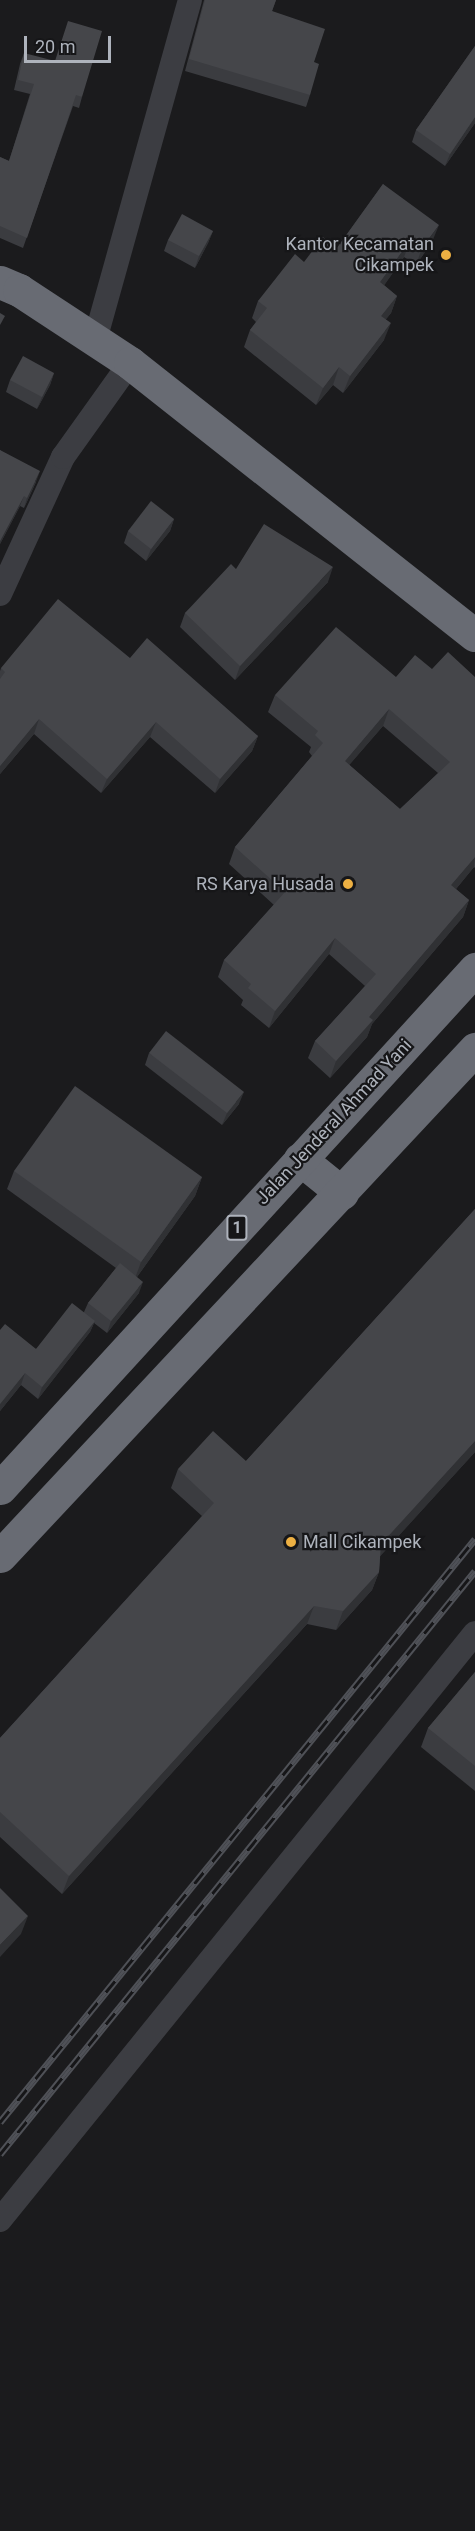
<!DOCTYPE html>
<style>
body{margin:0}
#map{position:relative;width:475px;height:2531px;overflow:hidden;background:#1b1b1d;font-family:Roboto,sans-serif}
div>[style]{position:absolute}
.street>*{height:24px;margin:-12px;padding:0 12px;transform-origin:12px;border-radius:12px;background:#3c3d42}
.highway>*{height:33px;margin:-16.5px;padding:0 16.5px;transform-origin:16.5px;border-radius:16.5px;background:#686b73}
.rail>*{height:7px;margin-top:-3.5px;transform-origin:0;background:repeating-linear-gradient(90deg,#161618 0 14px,#4f5157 0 28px);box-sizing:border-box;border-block:2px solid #4f5157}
.wall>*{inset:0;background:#3b3c40}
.shaded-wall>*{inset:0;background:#303134}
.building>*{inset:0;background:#45464a}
.dots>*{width:16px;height:16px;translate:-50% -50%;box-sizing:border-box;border:3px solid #161618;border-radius:50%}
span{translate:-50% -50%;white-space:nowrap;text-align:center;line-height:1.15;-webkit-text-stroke:4.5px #161618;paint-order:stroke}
.shield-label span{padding:2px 4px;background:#161618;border:2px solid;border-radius:4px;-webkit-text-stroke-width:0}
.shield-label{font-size:16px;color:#aeb3bc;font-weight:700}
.poi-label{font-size:18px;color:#aeb3bc}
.right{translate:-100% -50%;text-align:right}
.left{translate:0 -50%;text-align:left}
.street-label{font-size:18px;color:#aeb3bc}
.scale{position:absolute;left:24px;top:36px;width:87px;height:27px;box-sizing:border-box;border:3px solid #aeb3bc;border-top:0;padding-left:8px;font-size:18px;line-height:21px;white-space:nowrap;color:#aeb3bc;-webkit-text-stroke:4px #161618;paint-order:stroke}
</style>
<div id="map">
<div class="street">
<div style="left:95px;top:340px;width:353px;rotate:-74.4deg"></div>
<div style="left:0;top:594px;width:151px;rotate:-65.3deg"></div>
<div style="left:63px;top:457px;width:115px;rotate:-54.5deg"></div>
<div style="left:0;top:2220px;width:755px;rotate:-51.02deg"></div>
</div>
<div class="highway">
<div style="left:0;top:282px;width:21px;rotate:23deg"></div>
<div style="left:19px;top:290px;width:133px;rotate:33.3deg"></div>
<div style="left:130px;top:363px;width:439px;rotate:38.3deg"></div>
<div style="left:300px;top:1159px;width:54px;rotate:39deg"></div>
<div style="left:0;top:1488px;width:704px;rotate:-47.53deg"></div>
<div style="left:0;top:1556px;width:695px;rotate:-46.87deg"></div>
</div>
<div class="rail">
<div style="left:0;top:2122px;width:752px;rotate:-50.83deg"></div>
<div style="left:0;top:2154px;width:752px;rotate:-50.83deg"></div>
</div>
<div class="wall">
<div style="clip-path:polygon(204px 0,276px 0,272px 11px,314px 62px,310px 95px,306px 107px,185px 71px)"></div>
<div style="clip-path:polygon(475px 46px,475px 123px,445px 166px,412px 142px,416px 130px)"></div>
<div style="clip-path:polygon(24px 53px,82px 97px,79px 108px,73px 106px,23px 248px,0 238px,0 157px,9px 161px,30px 94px,14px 90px,20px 64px)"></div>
<div style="clip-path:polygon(383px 184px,432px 242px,416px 265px,404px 257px,384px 285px,397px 296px,391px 313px,386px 319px,384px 340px,343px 393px,333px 385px,316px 405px,244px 347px,250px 330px,256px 322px,252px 318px,258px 301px,337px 248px)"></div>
<div style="clip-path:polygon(213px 231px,208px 243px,195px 268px,164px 251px,168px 240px)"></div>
<div style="clip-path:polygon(54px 373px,50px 385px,37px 409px,6px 392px,10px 380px)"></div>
<div style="clip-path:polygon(0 450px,36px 482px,24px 508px,20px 506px,0 544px)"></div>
<div style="clip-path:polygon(174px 519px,170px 531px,146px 561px,124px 543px,128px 531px)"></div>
<div style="clip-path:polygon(236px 569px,328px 582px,235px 680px,180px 627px,185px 613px)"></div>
<div style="clip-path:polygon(130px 658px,258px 736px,252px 751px,215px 793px,150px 737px,101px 793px,34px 734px,0 774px,0 671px,1px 668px)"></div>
<div style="clip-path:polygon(evenodd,432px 669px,475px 677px,475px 868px,474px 867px,456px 889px,469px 900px,463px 917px,372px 1024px,367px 1037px,330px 1078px,308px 1058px,315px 1041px,365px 986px,329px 954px,269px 1028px,241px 1005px,243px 1000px,218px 977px,224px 960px,274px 905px,229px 864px,235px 847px,312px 756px,309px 752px,311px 747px,268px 712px,275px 695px,396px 677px,432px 669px,383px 726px,438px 773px,400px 809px,349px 765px,383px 726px)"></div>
<div style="clip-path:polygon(149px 1053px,239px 1104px,222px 1125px,145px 1065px)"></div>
<div style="clip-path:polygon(14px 1171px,202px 1177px,195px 1196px,137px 1277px,139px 1293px,107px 1333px,94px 1323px,90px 1332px,38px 1399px,21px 1385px,0 1411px,0 1330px,36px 1349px,84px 1312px,88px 1303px,116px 1268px,7px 1189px)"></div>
<div style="clip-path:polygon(475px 1209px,475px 1452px,380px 1556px,379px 1572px,372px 1590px,336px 1630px,307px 1624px,62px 1894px,0 1837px,0 1738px,202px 1516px,171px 1488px,178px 1469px,246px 1461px)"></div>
<div style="clip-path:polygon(475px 1672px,475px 1791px,421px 1747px,428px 1728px)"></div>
</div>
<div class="shaded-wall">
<div style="clip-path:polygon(475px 117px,475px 123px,445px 166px,450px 154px)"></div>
<div style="clip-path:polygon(439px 225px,432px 242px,416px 265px,422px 248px)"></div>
<div style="clip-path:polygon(213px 231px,208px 243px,195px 268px,199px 256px)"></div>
<div style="clip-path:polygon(411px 239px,404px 257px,374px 300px,380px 282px)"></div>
<div style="clip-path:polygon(397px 296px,391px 313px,375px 333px,381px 316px)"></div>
<div style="clip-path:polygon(391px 323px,384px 340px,343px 393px,350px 376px)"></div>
<div style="clip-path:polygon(339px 367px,333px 385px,316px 405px,323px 388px)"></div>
<div style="clip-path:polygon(54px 373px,50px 385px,37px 409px,42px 397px)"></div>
<div style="clip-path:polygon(40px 471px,36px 482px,24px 508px,27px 498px)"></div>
<div style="clip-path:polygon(24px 496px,20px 506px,0 544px,0 541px)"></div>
<div style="clip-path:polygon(174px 519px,170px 531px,146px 561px,151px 549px)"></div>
<div style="clip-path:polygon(333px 567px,328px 582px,235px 680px,240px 666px)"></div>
<div style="clip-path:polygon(389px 709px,383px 726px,338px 778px,345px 761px)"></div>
<div style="clip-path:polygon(39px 719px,34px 734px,0 774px,0 766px)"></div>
<div style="clip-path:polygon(156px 722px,150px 737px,101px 793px,107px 779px)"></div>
<div style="clip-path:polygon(258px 736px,252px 751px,215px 793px,220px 779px)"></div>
<div style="clip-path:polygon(475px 857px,474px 867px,445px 902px,451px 885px)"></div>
<div style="clip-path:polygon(469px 900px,463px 917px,372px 1024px,367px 1037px,330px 1078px,336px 1061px,369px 1017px)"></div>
<div style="clip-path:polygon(335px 938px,329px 954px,269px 1028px,275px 1011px)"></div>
<div style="clip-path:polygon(244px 1092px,239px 1104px,222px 1125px,227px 1113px)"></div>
<div style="clip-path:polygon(202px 1177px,195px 1196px,134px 1281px,141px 1262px)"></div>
<div style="clip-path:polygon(143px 1282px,139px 1293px,107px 1333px,111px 1321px)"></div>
<div style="clip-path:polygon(95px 1321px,90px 1332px,38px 1399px,42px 1387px)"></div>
<div style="clip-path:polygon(25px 1373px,21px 1385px,0 1411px,0 1404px)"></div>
<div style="clip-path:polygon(475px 1441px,475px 1452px,374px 1563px,381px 1544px)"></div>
<div style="clip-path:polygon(379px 1572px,372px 1590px,336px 1630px,343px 1611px)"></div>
<div style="clip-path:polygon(314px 1606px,307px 1624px,62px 1894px,69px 1876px)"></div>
<div style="clip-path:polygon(28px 1916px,21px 1934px,0 1957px,0 1945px)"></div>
</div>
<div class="building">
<div style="clip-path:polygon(205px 0,276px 0,272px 11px,325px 29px,314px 62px,319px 64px,310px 95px,189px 59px)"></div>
<div style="clip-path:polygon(68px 21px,102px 31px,82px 97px,76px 95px,27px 238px,0 226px,0 157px,9px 161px,34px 84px,18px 80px,24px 53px,55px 61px)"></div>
<div style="clip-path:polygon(475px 46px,475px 117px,450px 154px,416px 130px)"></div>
<div style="clip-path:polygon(383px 184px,439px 225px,422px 248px,411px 239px,380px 282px,397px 296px,381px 316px,391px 323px,350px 376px,339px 367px,323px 388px,250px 330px,267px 308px,258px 301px,295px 254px,304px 262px,323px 237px,337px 248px)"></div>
<div style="clip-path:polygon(182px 214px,213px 231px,199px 256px,168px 240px)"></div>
<div style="clip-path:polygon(0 313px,5px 316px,0 325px)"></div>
<div style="clip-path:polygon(23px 356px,54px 373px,42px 397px,10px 380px)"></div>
<div style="clip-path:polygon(0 450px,40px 471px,27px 498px,24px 496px,0 541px)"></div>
<div style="clip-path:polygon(151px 501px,174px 519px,151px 549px,128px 531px)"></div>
<div style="clip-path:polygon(264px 524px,333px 567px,240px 666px,185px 613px,231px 564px,236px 569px)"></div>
<div style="clip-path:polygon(58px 599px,130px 658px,147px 638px,258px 736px,220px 779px,156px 722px,107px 779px,39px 719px,0 766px,0 679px,5px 672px,1px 668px)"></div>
<div style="clip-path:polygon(evenodd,336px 627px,396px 677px,415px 655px,432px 669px,448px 652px,475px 677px,475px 857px,451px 885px,469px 900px,369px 1017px,373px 1020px,336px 1061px,315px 1041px,376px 974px,335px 938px,275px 1011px,248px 988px,251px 984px,224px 960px,285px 892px,235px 847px,323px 743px,315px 735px,318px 731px,275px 695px,336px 627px,389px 709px,450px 762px,400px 809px,345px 761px,389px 709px)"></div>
<div style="clip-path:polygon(166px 1031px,244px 1092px,227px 1113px,149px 1053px)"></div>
<div style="clip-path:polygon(75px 1086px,202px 1177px,141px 1262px,14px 1171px)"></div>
<div style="clip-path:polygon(475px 1209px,475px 1441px,381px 1544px,379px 1572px,343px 1611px,314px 1606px,69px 1876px,0 1812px,0 1738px,214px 1503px,178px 1469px,213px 1431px,246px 1461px)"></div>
<div style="clip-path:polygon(120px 1263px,143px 1282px,111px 1321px,88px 1303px)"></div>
<div style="clip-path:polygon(72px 1303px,95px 1321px,42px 1387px,25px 1373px,0 1404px,0 1330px,5px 1324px,36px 1349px)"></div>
<div style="clip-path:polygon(475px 1672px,475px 1766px,428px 1728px)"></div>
<div style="clip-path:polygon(0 1888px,28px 1916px,0 1945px)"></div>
</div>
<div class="dots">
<div style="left:446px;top:255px;background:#edb043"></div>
<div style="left:348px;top:884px;background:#edb043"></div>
<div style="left:291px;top:1542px;background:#edb043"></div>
</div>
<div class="shield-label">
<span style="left:237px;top:1228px">1</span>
</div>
<div class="poi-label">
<span class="right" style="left:434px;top:255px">Kantor Kecamatan<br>Cikampek</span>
<span class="right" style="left:334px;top:884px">RS Karya Husada</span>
<span class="left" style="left:303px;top:1542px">Mall Cikampek</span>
</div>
<div class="street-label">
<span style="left:334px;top:1122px;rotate:-47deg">Jalan Jenderal Ahmad Yani</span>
</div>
<div class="scale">20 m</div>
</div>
